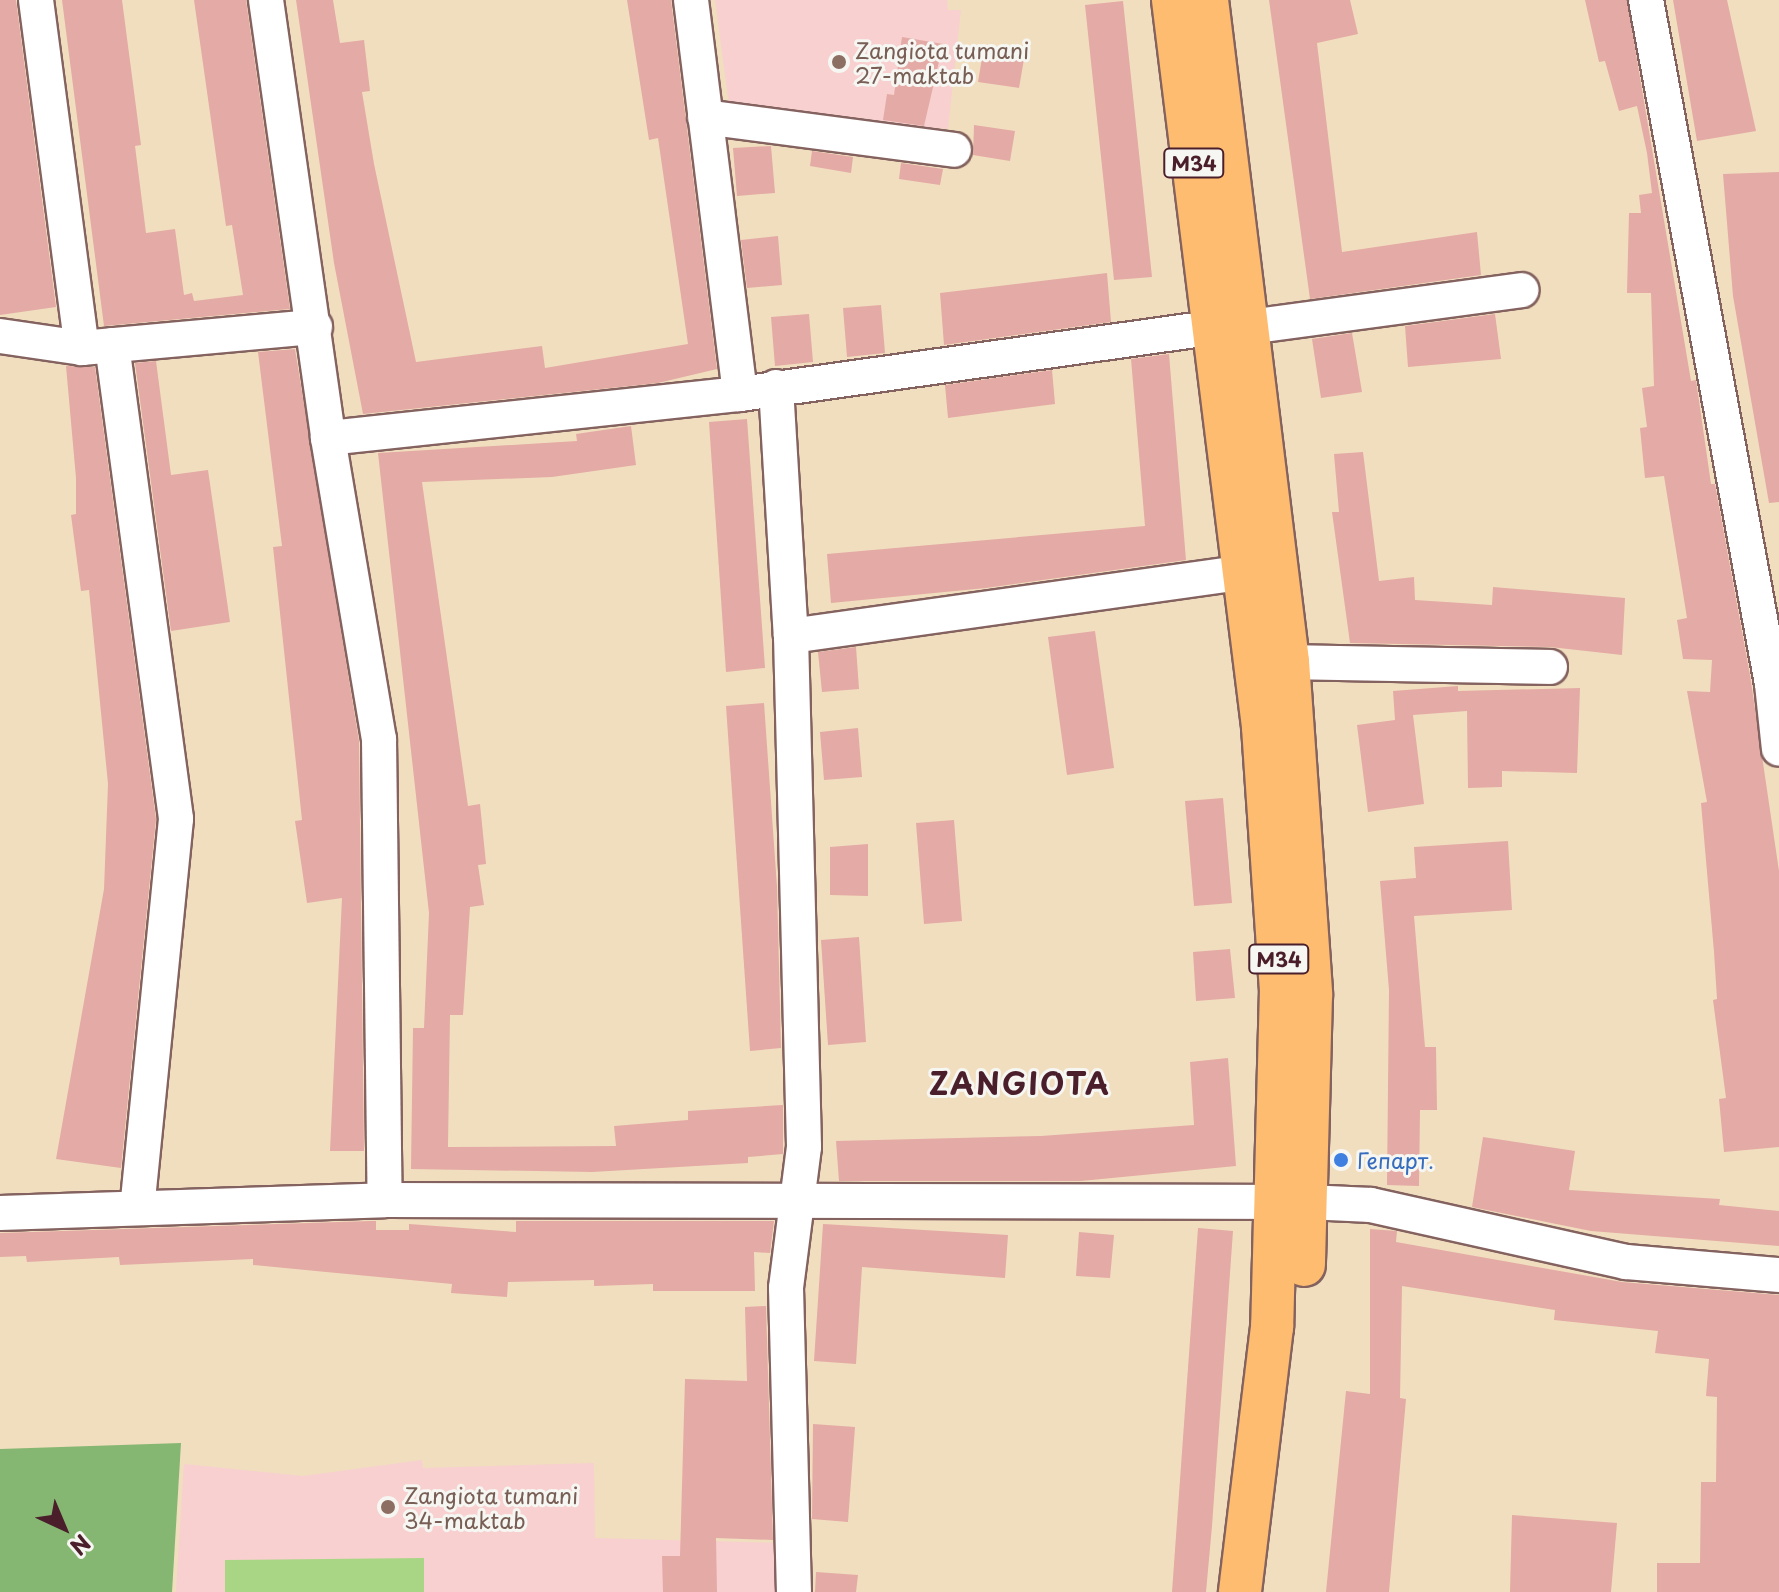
<!DOCTYPE html>
<meta charset="utf-8">
<style>
body{margin:0}
#map{position:relative;width:1779px;height:1592px;overflow:hidden;background:#f1debf;font-family:"Playpen Sans",sans-serif}
div>[style]{position:absolute}
.built>*{inset:0;background:#f7d0cf}
.green>*{inset:0;background:#a8d684}
.forest>*{inset:0;background:#86b772}
.building>*{inset:0;background:#e4aaa5}
.roads{filter:drop-shadow(2px 0 #84625f) drop-shadow(-2px 0 #84625f) drop-shadow(0 2px #84625f) drop-shadow(0 -2px #84625f)}
.minor>*{height:34px;margin:-17px;padding:0 17px;transform-origin:17px;border-radius:17px;background:#fff}
.major>*{height:42px;margin:-21px;padding:0 21px;transform-origin:21px;border-radius:21px;background:#fdbc70}
.dots>*{width:22px;height:22px;translate:-50% -50%;box-sizing:border-box;border:4px solid #f6f6f2;border-radius:50%}
span{translate:-50% -50%;white-space:nowrap;text-align:center;line-height:1.15;-webkit-text-stroke:6px #f6f6f2;paint-order:stroke}
.shield-label span{padding:2px 6px;background:#f6f6f2;border:2px solid;border-radius:6px;-webkit-text-stroke-width:0}
.shield-label{font-size:20px;color:#4a1f2b;font-weight:700}
.education-label{font-size:22px;color:#785e54}
.left{translate:0 -50%;text-align:left}
.shop-label{font-size:22px;color:#366cbe}
.district-label{font-size:30px;color:#4a1f2b;font-weight:700;letter-spacing:2px}
.north{position:absolute;left:24px;top:1488px;width:80px;height:80px;-webkit-text-stroke:6px #f6f6f2;paint-order:stroke;rotate:136deg;font-size:22px;font-weight:700;line-height:32px;text-align:center;color:#4a1f2b}
.north::after{content:'';display:block;margin:auto;width:28px;height:36px;background:#4a1f2b;clip-path:polygon(50% 0,100% 100%,50% 72%,0 100%)}
</style>
<div id="map">
<div class="built">
<div style="clip-path:polygon(715px 0,947px 0,948px 10px,961px 10px,948px 129px,730px 113px)"></div>
<div style="clip-path:polygon(422px 1460px,423px 1468px,594px 1463px,595px 1538px,779px 1543px,779px 1592px,176px 1592px,184px 1464px,303px 1476px)"></div>
</div>
<div class="green">
<div style="clip-path:polygon(424px 1558px,424px 1592px,225px 1592px,225px 1560px)"></div>
</div>
<div class="forest">
<div style="clip-path:polygon(181px 1443px,172px 1592px,0 1592px,0 1449px)"></div>
</div>
<div class="building">
<div style="clip-path:polygon(0 0,16px 0,56px 307px,0 315px)"></div>
<div style="clip-path:polygon(62px 0,122px 0,141px 145px,135px 146px,146px 233px,175px 229px,184px 295px,192px 293px,194px 301px,243px 295px,232px 225px,226px 226px,194px 0,246px 0,290px 309px,104px 326px)"></div>
<div style="clip-path:polygon(296px 0,333px 0,340px 43px,364px 40px,370px 91px,362px 92px,374px 164px,416px 362px,542px 346px,545px 368px,688px 344px,658px 138px,649px 140px,627px 0,671px 0,717px 369px,658px 383px,363px 414px,334px 263px)"></div>
<div style="clip-path:polygon(1269px 0,1350px 0,1358px 34px,1317px 43px,1342px 252px,1477px 232px,1481px 275px,1310px 299px)"></div>
<div style="clip-path:polygon(1585px 0,1627px 0,1691px 381px,1696px 380px,1711px 484px,1715px 484px,1750px 675px,1779px 871px,1779px 1147px,1724px 1152px,1719px 1099px,1726px 1098px,1713px 1000px,1717px 999px,1714px 952px,1701px 803px,1707px 802px,1687px 691px,1710px 692px,1712px 660px,1683px 659px,1677px 620px,1687px 618px,1664px 476px,1645px 478px,1640px 428px,1647px 427px,1642px 388px,1654px 386px,1651px 293px,1627px 293px,1629px 213px,1641px 213px,1639px 195px,1652px 193px,1647px 153px,1637px 106px,1619px 111px,1605px 61px,1599px 62px)"></div>
<div style="clip-path:polygon(1673px 0,1727px 0,1756px 131px,1697px 141px)"></div>
<div style="clip-path:polygon(1123px 1px,1152px 277px,1114px 280px,1085px 5px)"></div>
<div style="clip-path:polygon(902px 37px,943px 44px,924px 126px,883px 120px,887px 94px,894px 95px)"></div>
<div style="clip-path:polygon(983px 52px,1024px 59px,1019px 88px,978px 82px)"></div>
<div style="clip-path:polygon(974px 125px,1015px 131px,1010px 161px,973px 155px)"></div>
<div style="clip-path:polygon(771px 146px,775px 193px,737px 196px,733px 148px)"></div>
<div style="clip-path:polygon(812px 151px,853px 157px,851px 173px,810px 166px)"></div>
<div style="clip-path:polygon(901px 163px,943px 169px,940px 185px,899px 179px)"></div>
<div style="clip-path:polygon(1779px 172px,1779px 502px,1769px 503px,1733px 296px,1723px 174px)"></div>
<div style="clip-path:polygon(778px 236px,782px 285px,747px 288px,741px 240px)"></div>
<div style="clip-path:polygon(1107px 273px,1111px 322px,944px 345px,940px 293px)"></div>
<div style="clip-path:polygon(881px 305px,885px 353px,847px 357px,843px 308px)"></div>
<div style="clip-path:polygon(809px 314px,813px 362px,775px 366px,771px 317px)"></div>
<div style="clip-path:polygon(1495px 314px,1501px 359px,1408px 367px,1405px 326px)"></div>
<div style="clip-path:polygon(1352px 333px,1362px 392px,1321px 398px,1312px 339px)"></div>
<div style="clip-path:polygon(295px 349px,359px 741px,364px 1151px,330px 1151px,342px 898px,307px 903px,295px 821px,302px 820px,273px 547px,282px 546px,258px 352px)"></div>
<div style="clip-path:polygon(1169px 354px,1186px 560px,986px 588px,831px 603px,827px 554px,1145px 526px,1131px 359px)"></div>
<div style="clip-path:polygon(156px 361px,171px 475px,208px 470px,230px 622px,171px 631px,135px 363px)"></div>
<div style="clip-path:polygon(66px 366px,95px 367px,156px 819px,121px 1168px,56px 1159px,104px 889px,108px 784px,89px 590px,81px 591px,71px 515px,76px 514px,76px 478px)"></div>
<div style="clip-path:polygon(1052px 370px,1055px 404px,948px 418px,945px 385px)"></div>
<div style="clip-path:polygon(747px 419px,765px 668px,726px 672px,709px 422px)"></div>
<div style="clip-path:polygon(631px 426px,636px 465px,552px 477px,422px 482px,468px 806px,480px 804px,486px 864px,478px 865px,484px 905px,470px 907px,463px 1015px,450px 1015px,448px 1147px,616px 1146px,614px 1126px,688px 1120px,688px 1111px,783px 1105px,783px 1154px,748px 1157px,748px 1163px,592px 1172px,411px 1169px,413px 1028px,424px 1028px,429px 913px,378px 453px,577px 441px,576px 434px)"></div>
<div style="clip-path:polygon(1363px 452px,1379px 581px,1414px 577px,1415px 600px,1492px 605px,1493px 587px,1625px 598px,1622px 655px,1550px 647px,1350px 643px,1332px 512px,1339px 512px,1334px 454px)"></div>
<div style="clip-path:polygon(1095px 631px,1114px 768px,1067px 775px,1048px 637px)"></div>
<div style="clip-path:polygon(856px 647px,859px 689px,822px 692px,818px 652px)"></div>
<div style="clip-path:polygon(1458px 686px,1458px 691px,1580px 688px,1577px 773px,1502px 771px,1502px 787px,1468px 788px,1467px 711px,1413px 715px,1424px 804px,1368px 812px,1357px 725px,1395px 720px,1393px 691px)"></div>
<div style="clip-path:polygon(764px 703px,777px 887px,781px 1048px,750px 1051px,726px 706px)"></div>
<div style="clip-path:polygon(858px 728px,862px 777px,824px 780px,820px 732px)"></div>
<div style="clip-path:polygon(1223px 798px,1232px 903px,1194px 906px,1185px 801px)"></div>
<div style="clip-path:polygon(954px 820px,962px 921px,924px 924px,916px 823px)"></div>
<div style="clip-path:polygon(1508px 841px,1512px 910px,1414px 916px,1425px 1047px,1436px 1047px,1437px 1110px,1420px 1110px,1419px 1186px,1387px 1185px,1389px 990px,1380px 881px,1416px 878px,1414px 847px)"></div>
<div style="clip-path:polygon(868px 844px,868px 896px,830px 895px,830px 847px)"></div>
<div style="clip-path:polygon(859px 937px,866px 1042px,828px 1045px,821px 940px)"></div>
<div style="clip-path:polygon(1230px 949px,1235px 998px,1196px 1001px,1193px 952px)"></div>
<div style="clip-path:polygon(1228px 1058px,1236px 1166px,1081px 1181px,839px 1181px,836px 1141px,1041px 1136px,1194px 1125px,1190px 1062px)"></div>
<div style="clip-path:polygon(1483px 1137px,1575px 1151px,1569px 1190px,1720px 1199px,1719px 1205px,1779px 1211px,1779px 1246px,1591px 1231px,1472px 1207px)"></div>
<div style="clip-path:polygon(370px 1221px,376px 1221px,376px 1230px,409px 1230px,409px 1224px,516px 1232px,516px 1221px,774px 1221px,770px 1253px,754px 1252px,755px 1291px,653px 1291px,653px 1284px,594px 1286px,594px 1280px,508px 1282px,507px 1297px,451px 1293px,452px 1284px,253px 1265px,253px 1259px,120px 1265px,119px 1257px,27px 1262px,26px 1256px,0 1257px,0 1233px)"></div>
<div style="clip-path:polygon(823px 1224px,1008px 1235px,1005px 1278px,862px 1267px,856px 1364px,814px 1361px)"></div>
<div style="clip-path:polygon(1198px 1228px,1233px 1231px,1212px 1526px,1206px 1592px,1172px 1592px)"></div>
<div style="clip-path:polygon(1370px 1229px,1397px 1231px,1396px 1242px,1622px 1282px,1779px 1295px,1779px 1592px,1657px 1592px,1657px 1563px,1700px 1563px,1701px 1482px,1716px 1482px,1717px 1397px,1706px 1396px,1709px 1359px,1655px 1353px,1658px 1331px,1554px 1320px,1555px 1310px,1402px 1286px,1400px 1398px,1406px 1399px,1389px 1592px,1326px 1592px,1346px 1391px,1370px 1394px)"></div>
<div style="clip-path:polygon(1079px 1232px,1114px 1235px,1110px 1278px,1076px 1276px)"></div>
<div style="clip-path:polygon(766px 1306px,773px 1540px,716px 1538px,717px 1592px,663px 1592px,662px 1556px,680px 1556px,685px 1379px,747px 1381px,745px 1307px)"></div>
<div style="clip-path:polygon(813px 1424px,855px 1427px,848px 1522px,812px 1519px)"></div>
<div style="clip-path:polygon(1512px 1515px,1617px 1523px,1611px 1592px,1510px 1592px)"></div>
<div style="clip-path:polygon(816px 1572px,858px 1575px,856px 1592px,815px 1592px)"></div>
</div>
<div class="roads">
<div class="minor">
<div style="left:36px;top:0;width:351px;rotate:82.5deg"></div>
<div style="left:266px;top:0;width:442px;rotate:81.9deg"></div>
<div style="left:328px;top:438px;width:305px;rotate:80.4deg"></div>
<div style="left:379px;top:739px;width:461px;rotate:89.3deg"></div>
<div style="left:691px;top:0;width:397px;rotate:82.9deg"></div>
<div style="left:1646px;top:0;width:696px;rotate:79.56deg"></div>
<div style="left:1772px;top:684px;width:65px;rotate:83.9deg"></div>
<div style="left:705px;top:117px;width:251px;rotate:7.5deg"></div>
<div style="left:1249px;top:327px;width:275px;rotate:-7.7deg"></div>
<div style="left:0;top:336px;width:83px;rotate:8.3deg"></div>
<div style="left:82px;top:348px;width:234px;rotate:-5.2deg"></div>
<div style="left:112px;top:345px;width:478px;rotate:82.3deg"></div>
<div style="left:176px;top:819px;width:391px;rotate:95.7deg"></div>
<div style="left:776px;top:387px;width:249px;rotate:86.6deg"></div>
<div style="left:791px;top:636px;width:511px;rotate:88.54deg"></div>
<div style="left:804px;top:1147px;width:142px;rotate:97.3deg"></div>
<div style="left:786px;top:1288px;width:304px;rotate:88.5deg"></div>
<div style="left:328px;top:438px;width:414px;rotate:-6.1deg"></div>
<div style="left:740px;top:394px;width:481px;rotate:-8deg"></div>
<div style="left:791px;top:636px;width:458px;rotate:-8deg"></div>
<div style="left:1288px;top:662px;width:262px;rotate:1.1deg"></div>
<div style="left:0;top:1213px;width:385px;rotate:-1.9deg"></div>
<div style="left:385px;top:1200px;width:922px;rotate:0.12deg"></div>
<div style="left:1307px;top:1202px;width:64px;rotate:2.7deg"></div>
<div style="left:1371px;top:1205px;width:261px;rotate:12.6deg"></div>
<div style="left:1626px;top:1262px;width:154px;rotate:4.9deg"></div>
</div>
<div class="major">
<div style="left:1173px;top:0;width:733px;rotate:82.94deg"></div>
<div style="left:1263px;top:727px;width:263px;rotate:86.1deg"></div>
<div style="left:1281px;top:989px;width:338px;rotate:91.5deg"></div>
<div style="left:1272px;top:1327px;width:267px;rotate:96.9deg"></div>
<div style="left:1207px;top:0;width:667px;rotate:83.02deg"></div>
<div style="left:1288px;top:662px;width:334px;rotate:86deg"></div>
<div style="left:1311px;top:995px;width:270px;rotate:91.5deg"></div>
</div>
</div>
<div class="dots">
<div style="left:839px;top:62px;background:#8d6e63"></div>
<div style="left:1341px;top:1160px;background:#3f7fe0"></div>
<div style="left:388px;top:1507px;background:#8d6e63"></div>
</div>
<div class="shield-label">
<span style="left:1194px;top:163px">M34</span>
<span style="left:1279px;top:959px">M34</span>
</div>
<div class="education-label">
<span class="left" style="left:855px;top:62px">Zangiota tumani<br>27-maktab</span>
<span class="left" style="left:404px;top:1507px">Zangiota tumani<br>34-maktab</span>
</div>
<div class="shop-label">
<span class="left" style="left:1357px;top:1160px">Гепарт.</span>
</div>
<div class="district-label">
<span style="left:1020px;top:1083px">ZANGIOTA</span>
</div>
<div class="north">N</div>
</div>
